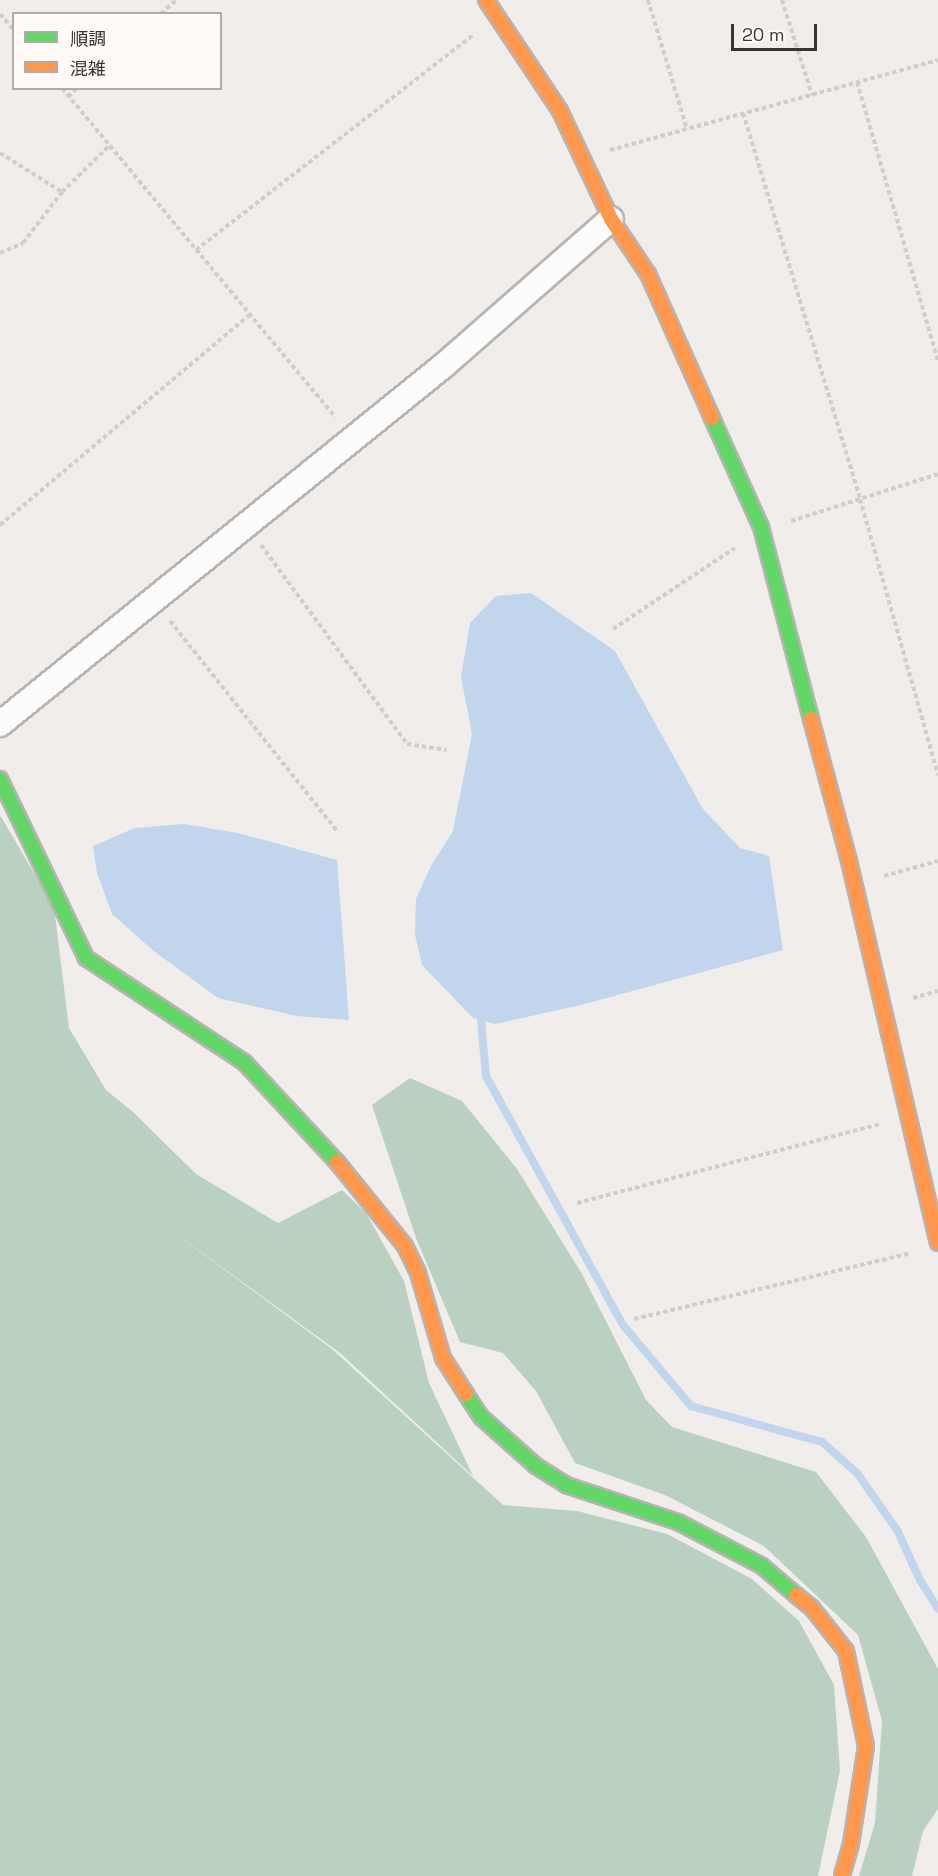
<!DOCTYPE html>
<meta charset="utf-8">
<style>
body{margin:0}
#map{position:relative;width:938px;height:1876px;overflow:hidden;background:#f0edea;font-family:"Space Grotesk","Noto Sans JP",sans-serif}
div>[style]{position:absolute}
.forest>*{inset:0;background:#bad1c2}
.water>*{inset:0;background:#c1d6ed}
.stream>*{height:8px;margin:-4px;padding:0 4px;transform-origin:4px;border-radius:4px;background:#c1d6ed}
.path>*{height:4px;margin-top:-2px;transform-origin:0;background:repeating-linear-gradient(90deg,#d0cecd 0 4.5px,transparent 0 7.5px)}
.roads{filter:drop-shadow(2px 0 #b7b4b1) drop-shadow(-2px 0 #b7b4b1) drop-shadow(0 2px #b7b4b1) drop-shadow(0 -2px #b7b4b1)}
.street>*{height:24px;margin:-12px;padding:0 12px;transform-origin:12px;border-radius:12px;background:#fdfcfc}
.fast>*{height:14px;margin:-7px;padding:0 7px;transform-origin:7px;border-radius:7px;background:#63d668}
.slow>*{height:14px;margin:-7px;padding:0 7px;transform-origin:7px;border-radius:7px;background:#ff974d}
span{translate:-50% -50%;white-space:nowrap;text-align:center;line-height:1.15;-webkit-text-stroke:4.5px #fffaf6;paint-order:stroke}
.legend{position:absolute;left:12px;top:12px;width:210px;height:78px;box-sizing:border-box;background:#fffaf6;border:2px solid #afaba8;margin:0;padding:8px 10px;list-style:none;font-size:18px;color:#373432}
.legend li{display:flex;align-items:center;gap:12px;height:30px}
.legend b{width:30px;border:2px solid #afaba8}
.scale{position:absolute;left:731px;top:24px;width:86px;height:27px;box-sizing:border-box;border:3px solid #373432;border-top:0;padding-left:8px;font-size:18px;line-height:21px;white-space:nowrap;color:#373432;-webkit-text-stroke:4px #fffaf6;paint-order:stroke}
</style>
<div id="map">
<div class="forest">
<div style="clip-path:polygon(0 815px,54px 907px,69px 1028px,106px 1090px,133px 1112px,196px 1174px,278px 1223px,342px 1190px,366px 1213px,404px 1281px,429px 1383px,473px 1476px,340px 1353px,161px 1223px,332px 1349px,503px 1505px,577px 1511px,667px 1534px,752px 1579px,799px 1621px,834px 1685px,840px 1771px,818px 1876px,0 1876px)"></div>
<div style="clip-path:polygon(410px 1078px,462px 1101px,517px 1169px,582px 1274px,646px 1400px,672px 1427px,816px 1472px,866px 1537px,938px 1669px,938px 1809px,923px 1831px,912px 1876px,859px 1876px,875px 1823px,882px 1721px,858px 1635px,764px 1546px,665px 1495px,575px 1463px,536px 1391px,503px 1353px,460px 1342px,416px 1238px,372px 1105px)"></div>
</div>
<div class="water">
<div style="clip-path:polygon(531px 593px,615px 651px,703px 809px,740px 848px,769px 856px,783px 950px,581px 1005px,495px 1024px,473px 1018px,422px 965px,415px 935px,416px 899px,431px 866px,453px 831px,472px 734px,461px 677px,470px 623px,496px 596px)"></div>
<div style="clip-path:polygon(184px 824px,238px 833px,337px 860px,349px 1020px,297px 1016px,218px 998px,155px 952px,112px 914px,97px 873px,93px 846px,135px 828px)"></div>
</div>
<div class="stream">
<div style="left:480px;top:1009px;width:67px;rotate:84.9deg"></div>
<div style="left:486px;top:1076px;width:284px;rotate:61.2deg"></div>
<div style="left:623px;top:1325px;width:106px;rotate:50deg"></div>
<div style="left:691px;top:1406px;width:136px;rotate:15.4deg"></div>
<div style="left:822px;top:1442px;width:47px;rotate:41.5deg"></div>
<div style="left:857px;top:1473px;width:70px;rotate:54.9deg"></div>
<div style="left:897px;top:1530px;width:55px;rotate:65.3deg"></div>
<div style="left:920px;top:1580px;width:34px;rotate:58deg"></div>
</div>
<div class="path">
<div style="left:648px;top:0;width:135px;rotate:73.2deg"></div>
<div style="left:782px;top:0;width:100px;rotate:72.5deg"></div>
<div style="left:0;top:14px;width:21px;rotate:49deg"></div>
<div style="left:161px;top:14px;width:21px;rotate:-43deg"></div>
<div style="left:857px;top:82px;width:290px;rotate:73.8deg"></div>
<div style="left:62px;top:88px;width:428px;rotate:50.3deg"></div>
<div style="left:68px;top:97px;width:13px;rotate:-45deg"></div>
<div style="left:743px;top:113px;width:403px;rotate:73.1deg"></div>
<div style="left:860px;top:499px;width:287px;rotate:74.2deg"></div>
<div style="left:610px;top:150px;width:340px;rotate:-15.3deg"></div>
<div style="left:0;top:153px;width:73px;rotate:32.2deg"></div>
<div style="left:196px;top:250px;width:352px;rotate:-37.8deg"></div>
<div style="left:0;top:253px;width:25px;rotate:-23deg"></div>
<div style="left:23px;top:243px;width:64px;rotate:-52.6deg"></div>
<div style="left:62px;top:192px;width:66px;rotate:-44.4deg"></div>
<div style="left:791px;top:521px;width:154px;rotate:-17.7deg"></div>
<div style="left:0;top:525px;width:326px;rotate:-40.1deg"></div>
<div style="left:261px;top:545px;width:247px;rotate:53.7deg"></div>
<div style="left:407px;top:744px;width:40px;rotate:8.5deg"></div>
<div style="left:170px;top:621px;width:270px;rotate:51.5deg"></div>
<div style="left:613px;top:629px;width:146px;rotate:-33.6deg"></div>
<div style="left:884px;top:876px;width:56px;rotate:-15.5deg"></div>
<div style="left:913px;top:998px;width:26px;rotate:-16deg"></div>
<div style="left:577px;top:1203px;width:314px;rotate:-14.6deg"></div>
<div style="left:634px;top:1319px;width:285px;rotate:-13.4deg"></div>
</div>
<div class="roads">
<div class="street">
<div style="left:0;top:724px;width:570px;rotate:-38.94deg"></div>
<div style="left:443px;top:366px;width:223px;rotate:-41.2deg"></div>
</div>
<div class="fast">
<div style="left:712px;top:418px;width:120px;rotate:65.8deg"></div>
<div style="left:761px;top:527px;width:198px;rotate:75.4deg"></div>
<div style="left:0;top:779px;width:199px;rotate:64.3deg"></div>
<div style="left:86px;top:958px;width:189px;rotate:33.4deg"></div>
<div style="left:244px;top:1062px;width:137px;rotate:47.1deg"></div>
<div style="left:466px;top:1394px;width:27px;rotate:57deg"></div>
<div style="left:481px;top:1417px;width:74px;rotate:41.7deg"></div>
<div style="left:536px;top:1466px;width:36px;rotate:32deg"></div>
<div style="left:566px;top:1485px;width:118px;rotate:18.3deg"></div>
<div style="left:678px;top:1522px;width:95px;rotate:27.6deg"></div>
<div style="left:762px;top:1566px;width:45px;rotate:40.5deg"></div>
</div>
<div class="slow">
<div style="left:486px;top:0;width:133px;rotate:56.3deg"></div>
<div style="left:560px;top:111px;width:119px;rotate:64.7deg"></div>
<div style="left:611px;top:219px;width:66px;rotate:56.1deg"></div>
<div style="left:648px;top:274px;width:158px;rotate:66deg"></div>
<div style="left:811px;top:719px;width:147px;rotate:75deg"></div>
<div style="left:849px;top:861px;width:392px;rotate:76.9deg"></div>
<div style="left:337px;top:1162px;width:108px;rotate:51deg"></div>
<div style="left:405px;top:1246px;width:30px;rotate:64deg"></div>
<div style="left:418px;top:1273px;width:89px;rotate:73.6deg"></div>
<div style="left:443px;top:1358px;width:43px;rotate:57.4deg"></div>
<div style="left:796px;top:1595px;width:21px;rotate:39deg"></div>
<div style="left:812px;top:1608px;width:55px;rotate:51.7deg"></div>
<div style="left:846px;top:1651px;width:97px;rotate:78.1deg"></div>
<div style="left:866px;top:1746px;width:99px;rotate:98.7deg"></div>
<div style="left:851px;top:1844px;width:33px;rotate:106deg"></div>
</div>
</div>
<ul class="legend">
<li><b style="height:8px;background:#63d668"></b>順調</li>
<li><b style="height:8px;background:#ff974d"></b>混雑</li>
</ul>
<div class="scale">20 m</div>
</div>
